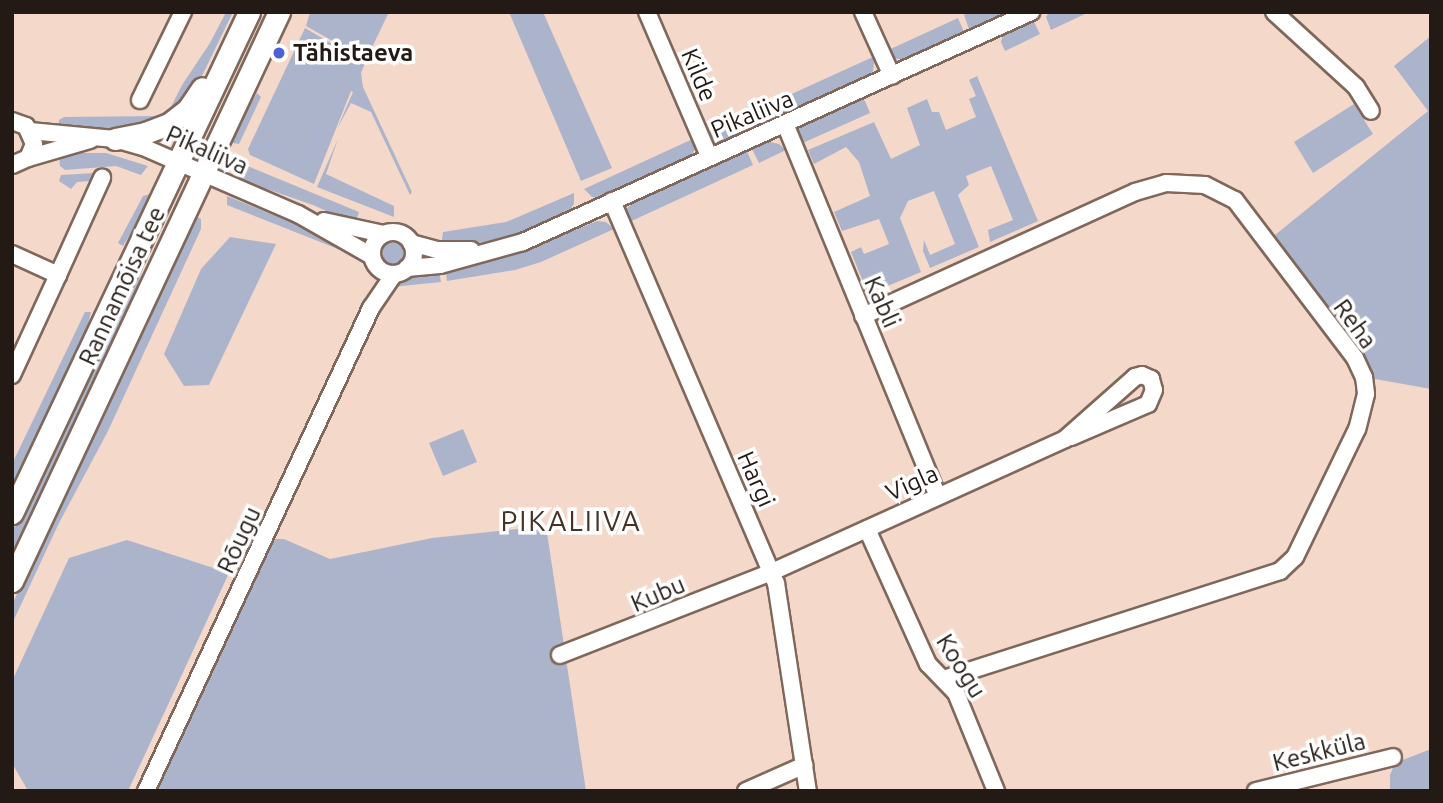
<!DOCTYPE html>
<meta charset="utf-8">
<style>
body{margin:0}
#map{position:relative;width:1443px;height:803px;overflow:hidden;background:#f4d9cb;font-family:Ubuntu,sans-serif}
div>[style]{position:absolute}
.green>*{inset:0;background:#acb4cb}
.round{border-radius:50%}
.roads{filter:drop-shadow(2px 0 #7f685b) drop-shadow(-2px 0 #7f685b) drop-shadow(0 2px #7f685b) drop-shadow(0 -2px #7f685b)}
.minor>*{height:16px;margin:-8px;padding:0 8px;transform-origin:8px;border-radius:8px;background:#fff}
.minor>.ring{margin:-8px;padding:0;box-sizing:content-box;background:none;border:16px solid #fff;border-radius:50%}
.major>*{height:21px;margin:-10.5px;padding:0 10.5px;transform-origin:10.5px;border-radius:10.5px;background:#fff}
.dots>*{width:19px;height:19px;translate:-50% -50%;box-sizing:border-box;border:4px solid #fff;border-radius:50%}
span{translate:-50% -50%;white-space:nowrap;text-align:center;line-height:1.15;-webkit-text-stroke:7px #fff;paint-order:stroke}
.poi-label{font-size:24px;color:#241a15;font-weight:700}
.left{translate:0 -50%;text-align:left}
.street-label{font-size:24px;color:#241a15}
.quarter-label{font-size:28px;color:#463226;letter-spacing:2px}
.frame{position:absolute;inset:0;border:14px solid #241a15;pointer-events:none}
</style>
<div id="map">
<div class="green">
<div style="clip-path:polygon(226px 12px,233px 12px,199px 82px,170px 116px,169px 111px,182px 85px,210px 43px)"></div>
<div style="clip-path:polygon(310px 12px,389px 12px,366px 60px,306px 26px)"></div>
<div style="clip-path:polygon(509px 12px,543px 12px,612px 168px,581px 181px)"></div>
<div style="clip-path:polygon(969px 12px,1013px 12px,970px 32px,964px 15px)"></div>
<div style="clip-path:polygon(1049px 12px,1085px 12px,1085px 14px,1051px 30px,1046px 17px)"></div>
<div style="clip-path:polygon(958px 18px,965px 34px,908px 60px,890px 58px,884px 52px)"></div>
<div style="clip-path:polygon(1030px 20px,1034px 22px,1040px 34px,1005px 51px,1001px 42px,1004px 31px)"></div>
<div style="clip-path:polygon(305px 28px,365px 63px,361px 73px,363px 87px,412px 192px,410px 195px,371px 112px,351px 103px,337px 129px,353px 92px,351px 91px,314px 184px,250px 155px,248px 149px)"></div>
<div style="clip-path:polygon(1431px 36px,1431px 389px,1375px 379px,1275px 235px,1428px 111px,1394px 66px)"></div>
<div style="clip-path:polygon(875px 56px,873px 71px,866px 80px,745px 135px,739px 118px)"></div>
<div style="clip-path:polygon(977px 76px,1038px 221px,990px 242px,988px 230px,1013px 220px,991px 166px,966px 176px,969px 185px,958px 195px,979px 247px,930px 268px,923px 251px,924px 240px,930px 255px,955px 244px,934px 191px,908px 201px,900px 218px,921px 272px,883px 288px,879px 280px,868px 284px,872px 293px,868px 294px,851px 252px,861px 247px,864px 254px,889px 244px,879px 219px,842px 231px,834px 212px,870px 196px,859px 162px,846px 147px,814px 164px,808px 150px,874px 122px,891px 159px,920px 145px,907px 108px,927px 99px,932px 112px,939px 112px,946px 130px,976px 117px,969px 99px,976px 96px,969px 80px)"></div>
<div style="clip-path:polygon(257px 93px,261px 97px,239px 144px,227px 142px)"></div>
<div style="clip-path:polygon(859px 98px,865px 101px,870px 113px,796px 146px,797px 130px,805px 123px)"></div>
<div style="clip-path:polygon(1354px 104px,1373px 134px,1313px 173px,1294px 142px)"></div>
<div style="clip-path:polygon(158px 116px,161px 118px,142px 128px,59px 131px,59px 120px,64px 117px)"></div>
<div style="clip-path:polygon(733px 121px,740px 137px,727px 143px,718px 142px,706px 133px)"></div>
<div style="clip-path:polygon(697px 137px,696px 147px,690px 158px,604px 198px,592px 197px,584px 189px)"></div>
<div style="clip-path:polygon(338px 139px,326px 174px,394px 206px,394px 217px,317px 187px)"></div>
<div style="clip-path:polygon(766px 141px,779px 144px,786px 150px,759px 163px,751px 147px)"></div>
<div style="clip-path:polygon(746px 149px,753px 165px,625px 224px,626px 209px,633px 203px)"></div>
<div style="clip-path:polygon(67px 153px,106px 153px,148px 166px,141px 175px,116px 166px,65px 170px,60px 166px,59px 155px)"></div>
<div style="clip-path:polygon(245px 165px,359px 212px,355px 224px,313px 205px,235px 178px)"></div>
<div style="clip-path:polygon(94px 173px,91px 181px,77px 182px,71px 189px,59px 181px,61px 175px)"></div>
<div style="clip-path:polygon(574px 193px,574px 204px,566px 215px,526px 232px,487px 242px,441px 246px,443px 232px,506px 222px)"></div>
<div style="clip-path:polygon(150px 194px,154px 195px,123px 246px,118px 243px,143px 196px)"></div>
<div style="clip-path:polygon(227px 196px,345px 244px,343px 251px,227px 205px)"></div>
<div style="clip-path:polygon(194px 215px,201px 219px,201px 229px,108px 431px,59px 523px,12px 624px,12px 605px)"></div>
<div style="clip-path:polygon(597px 221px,606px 222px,614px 229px,541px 262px,515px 270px,447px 281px,445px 267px,527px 250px)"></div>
<div style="clip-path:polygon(230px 237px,276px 244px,209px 385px,184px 386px,164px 354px,201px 269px)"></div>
<div class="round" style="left:382px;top:242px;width:22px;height:22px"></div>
<div style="clip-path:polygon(140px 262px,145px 263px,128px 315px,12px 564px,12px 532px)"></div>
<div style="clip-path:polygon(439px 270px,441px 282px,392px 287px,398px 281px)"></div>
<div style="clip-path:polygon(85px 312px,91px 312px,84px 341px,12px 489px,12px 464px)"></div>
<div style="clip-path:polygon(463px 429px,477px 462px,443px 476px,429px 443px)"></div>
<div style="clip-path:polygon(546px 526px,586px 791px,153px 791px,271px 539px,284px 539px,330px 559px,432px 538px)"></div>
<div style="clip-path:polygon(127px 540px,229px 573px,128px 791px,28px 791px,12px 763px,12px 681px,69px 558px)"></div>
<div style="clip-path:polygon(1431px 749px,1431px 791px,1390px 791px,1390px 775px,1395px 763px)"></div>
</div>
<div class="roads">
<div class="minor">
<div style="left:647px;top:12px;width:157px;rotate:66.7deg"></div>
<div style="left:863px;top:12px;width:70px;rotate:65.6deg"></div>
<div style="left:1274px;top:12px;width:111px;rotate:42.4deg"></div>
<div style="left:1356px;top:87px;width:28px;rotate:58deg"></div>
<div style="left:140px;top:100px;width:98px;rotate:-64deg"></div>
<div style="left:12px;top:121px;width:15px;rotate:20deg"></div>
<div style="left:26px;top:126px;width:20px;rotate:66deg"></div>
<div style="left:34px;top:144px;width:15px;rotate:113deg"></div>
<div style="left:28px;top:158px;width:17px;rotate:156deg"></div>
<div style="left:786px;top:126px;width:400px;rotate:67.7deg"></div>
<div style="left:30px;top:131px;width:85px;rotate:5.4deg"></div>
<div style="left:115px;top:139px;width:29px;rotate:16deg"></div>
<div style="left:143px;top:147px;width:169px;rotate:23.4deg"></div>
<div style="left:298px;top:214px;width:85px;rotate:29.6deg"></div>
<div style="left:28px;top:158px;width:65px;rotate:-16.2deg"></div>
<div style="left:612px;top:201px;width:416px;rotate:66.8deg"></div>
<div style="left:776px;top:583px;width:210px;rotate:81.3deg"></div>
<div style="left:324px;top:221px;width:60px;rotate:12.4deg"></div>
<div class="ring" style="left:372px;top:232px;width:26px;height:26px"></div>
<div style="left:411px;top:243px;width:28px;rotate:15deg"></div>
<div style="left:438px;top:250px;width:33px"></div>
<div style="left:12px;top:254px;width:51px;rotate:24.5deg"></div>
<div style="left:58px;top:275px;width:107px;rotate:-65.6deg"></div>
<div style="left:407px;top:268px;width:33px;rotate:-5deg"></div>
<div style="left:440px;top:265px;width:86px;rotate:-15.5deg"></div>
<div style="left:523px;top:242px;width:558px;rotate:-24.36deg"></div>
<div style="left:863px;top:316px;width:299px;rotate:-24.5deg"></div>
<div style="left:1135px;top:192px;width:32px;rotate:-16deg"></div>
<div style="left:1166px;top:183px;width:39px;rotate:3deg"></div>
<div style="left:1205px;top:185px;width:34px;rotate:27deg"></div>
<div style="left:1235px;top:200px;width:198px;rotate:52.8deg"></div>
<div style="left:1355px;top:358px;width:21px;rotate:65deg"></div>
<div style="left:1364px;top:377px;width:17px;rotate:83deg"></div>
<div style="left:1366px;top:394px;width:36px;rotate:104deg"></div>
<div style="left:1357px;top:429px;width:142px;rotate:115.8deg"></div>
<div style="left:1295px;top:557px;width:21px;rotate:137deg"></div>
<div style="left:1280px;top:571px;width:353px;rotate:162.2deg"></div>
<div style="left:12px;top:375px;width:110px;rotate:-65.3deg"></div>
<div style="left:867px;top:529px;width:148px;rotate:65.7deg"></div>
<div style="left:928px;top:664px;width:40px;rotate:46deg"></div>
<div style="left:956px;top:693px;width:106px;rotate:67.8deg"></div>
<div style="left:560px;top:655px;width:228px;rotate:-21.4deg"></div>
<div style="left:772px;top:572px;width:322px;rotate:-24.4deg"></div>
<div style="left:1065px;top:439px;width:94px;rotate:-41.5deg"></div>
<div style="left:1135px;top:377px;width:7px;rotate:-16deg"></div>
<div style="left:1142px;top:375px;width:10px;rotate:24deg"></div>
<div style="left:1151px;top:379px;width:11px;rotate:75deg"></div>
<div style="left:1154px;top:390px;width:15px;rotate:113deg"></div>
<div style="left:1148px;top:404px;width:84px;rotate:156.8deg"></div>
<div style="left:146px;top:791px;width:533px;rotate:-65.02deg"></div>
<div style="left:371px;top:308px;width:41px;rotate:-55.9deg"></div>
<div style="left:746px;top:791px;width:64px;rotate:-23.8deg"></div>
<div style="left:1256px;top:791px;width:141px;rotate:-13.9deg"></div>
</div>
<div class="major">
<div style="left:115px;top:139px;width:31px;rotate:-11deg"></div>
<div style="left:145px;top:133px;width:26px;rotate:-21deg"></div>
<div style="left:169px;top:124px;width:24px;rotate:-38deg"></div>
<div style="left:188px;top:109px;width:25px;rotate:-56deg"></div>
<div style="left:12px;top:513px;width:554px;rotate:-64.68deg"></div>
<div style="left:12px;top:581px;width:629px;rotate:-64.86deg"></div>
</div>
</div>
<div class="dots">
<div style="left:279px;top:53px;background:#4d61d6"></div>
</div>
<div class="poi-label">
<span class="left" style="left:293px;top:53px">Tähistaeva</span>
</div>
<div class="street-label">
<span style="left:699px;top:75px;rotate:67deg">Kilde</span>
<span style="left:752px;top:114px;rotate:-23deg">Pikaliiva</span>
<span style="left:207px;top:150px;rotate:24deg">Pikaliiva</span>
<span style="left:122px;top:286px;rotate:-65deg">Rannamõisa tee</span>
<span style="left:882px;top:302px;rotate:66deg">Kabli</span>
<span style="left:1355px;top:324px;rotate:54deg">Reha</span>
<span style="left:756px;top:479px;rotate:66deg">Hargi</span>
<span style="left:912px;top:483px;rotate:-24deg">Vigla</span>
<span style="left:239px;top:540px;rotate:-65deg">Rõugu</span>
<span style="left:658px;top:594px;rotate:-23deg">Kubu</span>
<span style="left:961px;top:666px;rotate:58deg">Koogu</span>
<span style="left:1319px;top:752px;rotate:-14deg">Keskküla</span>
</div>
<div class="quarter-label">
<span style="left:571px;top:521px">PIKALIIVA</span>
</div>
<div class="frame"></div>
</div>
